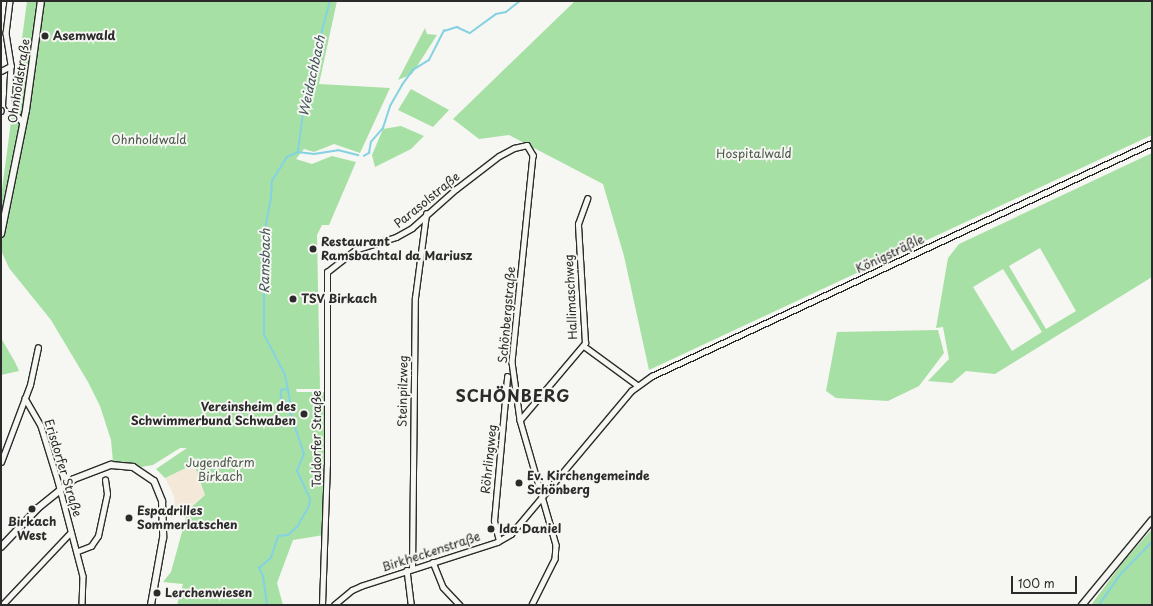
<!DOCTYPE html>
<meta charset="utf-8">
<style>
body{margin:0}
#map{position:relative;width:1153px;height:606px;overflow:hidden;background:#f6f6f2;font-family:"Playpen Sans",sans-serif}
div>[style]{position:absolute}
.built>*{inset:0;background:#f4e9d9}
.green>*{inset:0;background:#a7e0a4}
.stream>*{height:1.5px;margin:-0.75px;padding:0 0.75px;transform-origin:0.75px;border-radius:0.75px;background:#84d2e2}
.roads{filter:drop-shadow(1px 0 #2b2b2b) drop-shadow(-1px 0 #2b2b2b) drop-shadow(0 1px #2b2b2b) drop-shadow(0 -1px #2b2b2b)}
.minor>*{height:4.5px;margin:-2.25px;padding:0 2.25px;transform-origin:2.25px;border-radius:2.25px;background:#f6f6f2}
.secondary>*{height:6px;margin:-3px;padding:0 3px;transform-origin:3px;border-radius:3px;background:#f6f6f2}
.dots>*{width:11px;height:11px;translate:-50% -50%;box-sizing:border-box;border:2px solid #f6f6f2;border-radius:50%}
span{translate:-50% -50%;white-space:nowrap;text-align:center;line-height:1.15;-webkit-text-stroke:4px #f6f6f2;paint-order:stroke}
.poi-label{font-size:12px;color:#2b2b2b;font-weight:700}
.left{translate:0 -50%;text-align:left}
.right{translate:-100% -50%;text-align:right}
.street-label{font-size:12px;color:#2b2b2b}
.park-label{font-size:12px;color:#4a5849}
.water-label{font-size:13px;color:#415559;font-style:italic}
.district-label{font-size:16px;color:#2b2b2b;font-weight:700;letter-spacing:1px}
.frame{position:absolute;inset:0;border:2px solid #2b2b2b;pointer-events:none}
.scale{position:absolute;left:1011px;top:576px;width:66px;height:18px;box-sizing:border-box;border:2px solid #2b2b2b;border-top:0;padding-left:5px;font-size:12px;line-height:14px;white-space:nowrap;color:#2b2b2b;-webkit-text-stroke:3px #f6f6f2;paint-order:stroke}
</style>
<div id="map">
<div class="built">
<div style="clip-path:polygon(194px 464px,205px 495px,193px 504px,187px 518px,176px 515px,174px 496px,165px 478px)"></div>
</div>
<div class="green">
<div style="clip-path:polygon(27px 1px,337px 1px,319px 84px,390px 88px,360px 153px,334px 144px,314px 152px,304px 149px,296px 159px,312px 164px,332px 156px,356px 162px,329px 225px,322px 225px,317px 235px,320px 389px,296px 389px,297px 392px,324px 392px,324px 535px,293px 540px,277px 583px,283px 605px,177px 605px,183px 584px,163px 582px,171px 572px,188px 510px,205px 495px,194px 464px,165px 478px,156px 469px,187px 448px,180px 448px,153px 465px,141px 467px,127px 462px,113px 462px,111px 440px,100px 406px,88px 382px,51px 320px,9px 268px,1px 250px,1px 197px)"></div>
<div style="clip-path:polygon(575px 1px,1152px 1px,1152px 135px,649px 370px,624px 256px,603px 184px,509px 135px,479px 139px,453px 119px)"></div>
<div style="clip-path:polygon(425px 28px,427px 34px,437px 35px,412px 74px,398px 80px)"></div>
<div style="clip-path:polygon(411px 89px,449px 110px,433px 127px,398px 110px)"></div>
<div style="clip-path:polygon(401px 126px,424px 136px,411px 149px,375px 167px,372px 155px,383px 129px)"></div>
<div style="clip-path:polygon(evenodd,1152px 153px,1152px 277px,995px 374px,966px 371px,952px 383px,928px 381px,949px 359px,943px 327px,936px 328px,948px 258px,959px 244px,1152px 153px,1040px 248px,1076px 311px,1046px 329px,1009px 266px,1040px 248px,1152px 153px,1003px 269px,1042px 332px,1012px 351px,973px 287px,1003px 269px)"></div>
<div style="clip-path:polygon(938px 330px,944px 353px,919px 386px,888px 401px,836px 398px,826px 391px,837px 332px)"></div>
<div style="clip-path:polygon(1px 338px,15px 362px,19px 371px,1px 375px)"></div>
<div style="clip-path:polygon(1152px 529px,1152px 605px,1091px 605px,1123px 562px)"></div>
</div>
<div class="stream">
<div style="left:298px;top:151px;width:63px;rotate:-82.6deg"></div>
<div style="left:306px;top:89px;width:91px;rotate:-74.7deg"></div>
<div style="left:364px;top:156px;width:6px;rotate:-31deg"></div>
<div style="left:369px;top:153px;width:11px;rotate:-80deg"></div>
<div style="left:371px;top:142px;width:18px;rotate:-49deg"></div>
<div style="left:383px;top:128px;width:23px;rotate:-72deg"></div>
<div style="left:390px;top:106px;width:24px;rotate:-60deg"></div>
<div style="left:402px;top:85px;width:19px;rotate:-54deg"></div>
<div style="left:413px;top:70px;width:19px;rotate:-32deg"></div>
<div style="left:429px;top:60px;width:33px;rotate:-63deg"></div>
<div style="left:444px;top:31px;width:14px;rotate:-17deg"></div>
<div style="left:457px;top:27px;width:14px;rotate:25deg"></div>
<div style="left:470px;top:33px;width:32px;rotate:-36deg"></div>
<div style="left:496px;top:14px;width:10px;rotate:-11deg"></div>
<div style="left:506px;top:12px;width:18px;rotate:-38deg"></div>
<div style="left:287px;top:390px;width:5px;rotate:180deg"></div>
<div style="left:282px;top:390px;width:5px;rotate:101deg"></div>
<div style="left:281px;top:395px;width:4px;rotate:76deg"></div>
<div style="left:282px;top:399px;width:9px;rotate:36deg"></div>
<div style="left:267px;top:605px;width:29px;rotate:-98deg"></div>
<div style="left:263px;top:576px;width:9px;rotate:-117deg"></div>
<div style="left:259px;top:568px;width:16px;rotate:-40deg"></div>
<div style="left:271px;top:558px;width:23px;rotate:-72deg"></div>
<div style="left:278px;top:536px;width:10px;rotate:-6deg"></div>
<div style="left:288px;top:535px;width:12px;rotate:-42deg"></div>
<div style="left:297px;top:527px;width:24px;rotate:-60deg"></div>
<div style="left:309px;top:506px;width:7px;rotate:-82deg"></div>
<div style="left:310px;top:499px;width:31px;rotate:-115deg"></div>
<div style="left:297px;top:471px;width:18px;rotate:-68deg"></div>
<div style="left:304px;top:454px;width:50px;rotate:-108.8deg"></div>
<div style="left:288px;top:407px;width:6px;rotate:-72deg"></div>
<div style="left:290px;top:401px;width:26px;rotate:-101deg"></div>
<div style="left:285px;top:375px;width:45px;rotate:-117.7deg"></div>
<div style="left:264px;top:335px;width:101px;rotate:-90deg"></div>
<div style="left:264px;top:234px;width:37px;rotate:-79deg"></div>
<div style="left:271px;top:198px;width:17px;rotate:-87deg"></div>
<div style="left:272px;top:181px;width:28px;rotate:-58deg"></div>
<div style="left:287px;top:157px;width:12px;rotate:-24deg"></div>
<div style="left:298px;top:152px;width:16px;rotate:7deg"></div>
<div style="left:314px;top:154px;width:24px;rotate:-9deg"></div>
<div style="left:338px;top:150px;width:21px;rotate:14deg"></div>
<div style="left:1099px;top:605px;width:38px;rotate:-55deg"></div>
<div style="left:1121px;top:574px;width:45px;rotate:-45.9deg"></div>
</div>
<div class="roads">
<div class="minor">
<div style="left:10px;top:1px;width:32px;rotate:97deg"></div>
<div style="left:6px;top:33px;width:33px;rotate:81deg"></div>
<div style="left:11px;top:66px;width:39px;rotate:93deg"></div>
<div style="left:9px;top:105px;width:23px;rotate:52deg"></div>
<div style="left:1px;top:71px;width:11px;rotate:-27deg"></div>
<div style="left:1px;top:110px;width:1px;rotate:90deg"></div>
<div style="left:584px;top:346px;width:66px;rotate:36.3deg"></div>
<div style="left:25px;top:398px;width:32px;rotate:60deg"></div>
<div style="left:41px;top:426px;width:58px;rotate:72.8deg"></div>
<div style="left:58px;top:481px;width:98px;rotate:75.3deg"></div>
<div style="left:83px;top:576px;width:29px;rotate:92deg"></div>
<div style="left:520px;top:420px;width:101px;rotate:-49.8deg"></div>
<div style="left:585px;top:343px;width:119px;rotate:-93.4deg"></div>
<div style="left:578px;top:224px;width:27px;rotate:-70deg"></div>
<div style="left:1px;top:462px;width:82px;rotate:-69.4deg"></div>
<div style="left:30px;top:385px;width:38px;rotate:-78deg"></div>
<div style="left:499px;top:541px;width:21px;rotate:-104deg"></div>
<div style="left:494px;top:521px;width:145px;rotate:-84.8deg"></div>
<div style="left:78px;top:551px;width:14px;rotate:-21deg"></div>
<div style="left:91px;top:546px;width:12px;rotate:-55deg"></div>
<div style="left:98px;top:536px;width:43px;rotate:-77.9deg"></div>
<div style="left:107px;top:494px;width:14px;rotate:-98deg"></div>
<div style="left:433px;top:562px;width:27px;rotate:68deg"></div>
<div style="left:443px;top:587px;width:25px;rotate:47deg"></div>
<div style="left:412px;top:569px;width:271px;rotate:-89.4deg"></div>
<div style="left:415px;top:298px;width:85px;rotate:-82.5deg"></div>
<div style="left:407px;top:570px;width:35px;rotate:83deg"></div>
<div style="left:2px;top:605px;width:100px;rotate:-46.6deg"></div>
<div style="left:322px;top:605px;width:140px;rotate:-88deg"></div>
<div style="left:327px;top:465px;width:193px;rotate:-90deg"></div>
<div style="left:327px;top:272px;width:36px;rotate:-38deg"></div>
<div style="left:355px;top:250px;width:43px;rotate:-17.6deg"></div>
<div style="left:396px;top:237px;width:18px;rotate:-29deg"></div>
<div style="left:412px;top:228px;width:59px;rotate:-41.6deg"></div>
<div style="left:456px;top:189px;width:54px;rotate:-37.5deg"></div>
<div style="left:499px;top:156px;width:17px;rotate:-28deg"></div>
<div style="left:514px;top:148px;width:13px;rotate:-13deg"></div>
<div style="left:527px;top:145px;width:12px;rotate:59deg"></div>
<div style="left:533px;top:155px;width:208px;rotate:95.8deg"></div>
<div style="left:512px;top:362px;width:59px;rotate:82.1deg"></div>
<div style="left:520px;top:420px;width:130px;rotate:73.9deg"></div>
<div style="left:556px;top:545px;width:14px;rotate:94deg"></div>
<div style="left:555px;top:559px;width:51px;rotate:116.6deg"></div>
<div style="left:334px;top:605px;width:23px;rotate:-40deg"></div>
<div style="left:352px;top:590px;width:10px;rotate:-24deg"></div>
<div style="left:361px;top:586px;width:143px;rotate:-17.9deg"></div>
<div style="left:497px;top:542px;width:16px;rotate:-30deg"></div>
<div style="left:511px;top:534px;width:187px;rotate:-50deg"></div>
<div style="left:631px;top:391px;width:26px;rotate:-36deg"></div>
<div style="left:652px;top:376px;width:552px;rotate:-24.99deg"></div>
</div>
<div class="secondary">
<div style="left:1px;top:234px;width:126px;rotate:-78.6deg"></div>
<div style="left:26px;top:110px;width:110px;rotate:-82.2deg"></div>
<div style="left:1px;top:547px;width:54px;rotate:-46.5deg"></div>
<div style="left:38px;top:508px;width:46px;rotate:-38.9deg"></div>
<div style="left:74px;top:479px;width:40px;rotate:-21deg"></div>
<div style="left:111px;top:465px;width:22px;rotate:5deg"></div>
<div style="left:133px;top:467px;width:25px;rotate:34deg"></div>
<div style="left:154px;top:481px;width:22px;rotate:68deg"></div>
<div style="left:162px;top:501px;width:37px;rotate:88deg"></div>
<div style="left:163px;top:538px;width:68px;rotate:100.2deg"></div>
<div style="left:1082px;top:605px;width:110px;rotate:-50.5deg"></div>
</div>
</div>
<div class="dots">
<div style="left:45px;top:36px;background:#2b2b2b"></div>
<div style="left:313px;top:249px;background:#2b2b2b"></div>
<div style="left:293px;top:299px;background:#2b2b2b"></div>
<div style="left:304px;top:414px;background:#2b2b2b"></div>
<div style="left:519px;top:483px;background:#2b2b2b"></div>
<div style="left:32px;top:509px;background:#2b2b2b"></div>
<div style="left:129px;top:518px;background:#2b2b2b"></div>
<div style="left:491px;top:529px;background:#2b2b2b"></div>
<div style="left:157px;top:593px;background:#2b2b2b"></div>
</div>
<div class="poi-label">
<span class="left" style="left:53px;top:36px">Asemwald</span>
<span class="left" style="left:321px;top:249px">Restaurant<br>Ramsbachtal da Mariusz</span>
<span class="left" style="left:301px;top:299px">TSV Birkach</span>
<span class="right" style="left:296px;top:414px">Vereinsheim des<br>Schwimmerbund Schwaben</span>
<span class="left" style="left:527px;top:483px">Ev. Kirchengemeinde<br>Schönberg</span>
<span class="left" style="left:137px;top:518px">Espadrilles<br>Sommerlatschen</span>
<span style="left:32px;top:529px">Birkach<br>West</span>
<span class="left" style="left:499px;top:529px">Ida Daniel</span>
<span class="left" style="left:165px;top:593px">Lerchenwiesen</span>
</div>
<div class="street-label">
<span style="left:19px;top:81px;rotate:-81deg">Ohnholdstraße</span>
<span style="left:427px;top:200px;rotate:-39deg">Parasolstraße</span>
<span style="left:890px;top:254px;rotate:-25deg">Königsträßle</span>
<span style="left:571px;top:297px;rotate:-93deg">Hallimaschweg</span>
<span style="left:507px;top:315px;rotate:-85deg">Schönbergstraße</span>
<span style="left:403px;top:391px;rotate:-89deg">Steinpilzweg</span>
<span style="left:317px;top:439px;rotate:-90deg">Taldorfer Straße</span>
<span style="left:489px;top:459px;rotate:-84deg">Röhrlingweg</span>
<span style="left:63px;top:468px;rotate:73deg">Erisdorfer Straße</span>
<span style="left:431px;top:552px;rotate:-18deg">Birkheckenstraße</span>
</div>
<div class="park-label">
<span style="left:149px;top:140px">Ohnholdwald</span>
<span style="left:754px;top:154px">Hospitalwald</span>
<span style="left:220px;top:470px">Jugendfarm<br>Birkach</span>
</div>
<div class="water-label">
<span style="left:312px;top:76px;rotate:-78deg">Weidachbach</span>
<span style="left:265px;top:261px;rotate:-89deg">Ramsbach</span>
</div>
<div class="district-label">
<span style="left:513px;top:395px">SCHÖNBERG</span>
</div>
<div class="frame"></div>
<div class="scale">100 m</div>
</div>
